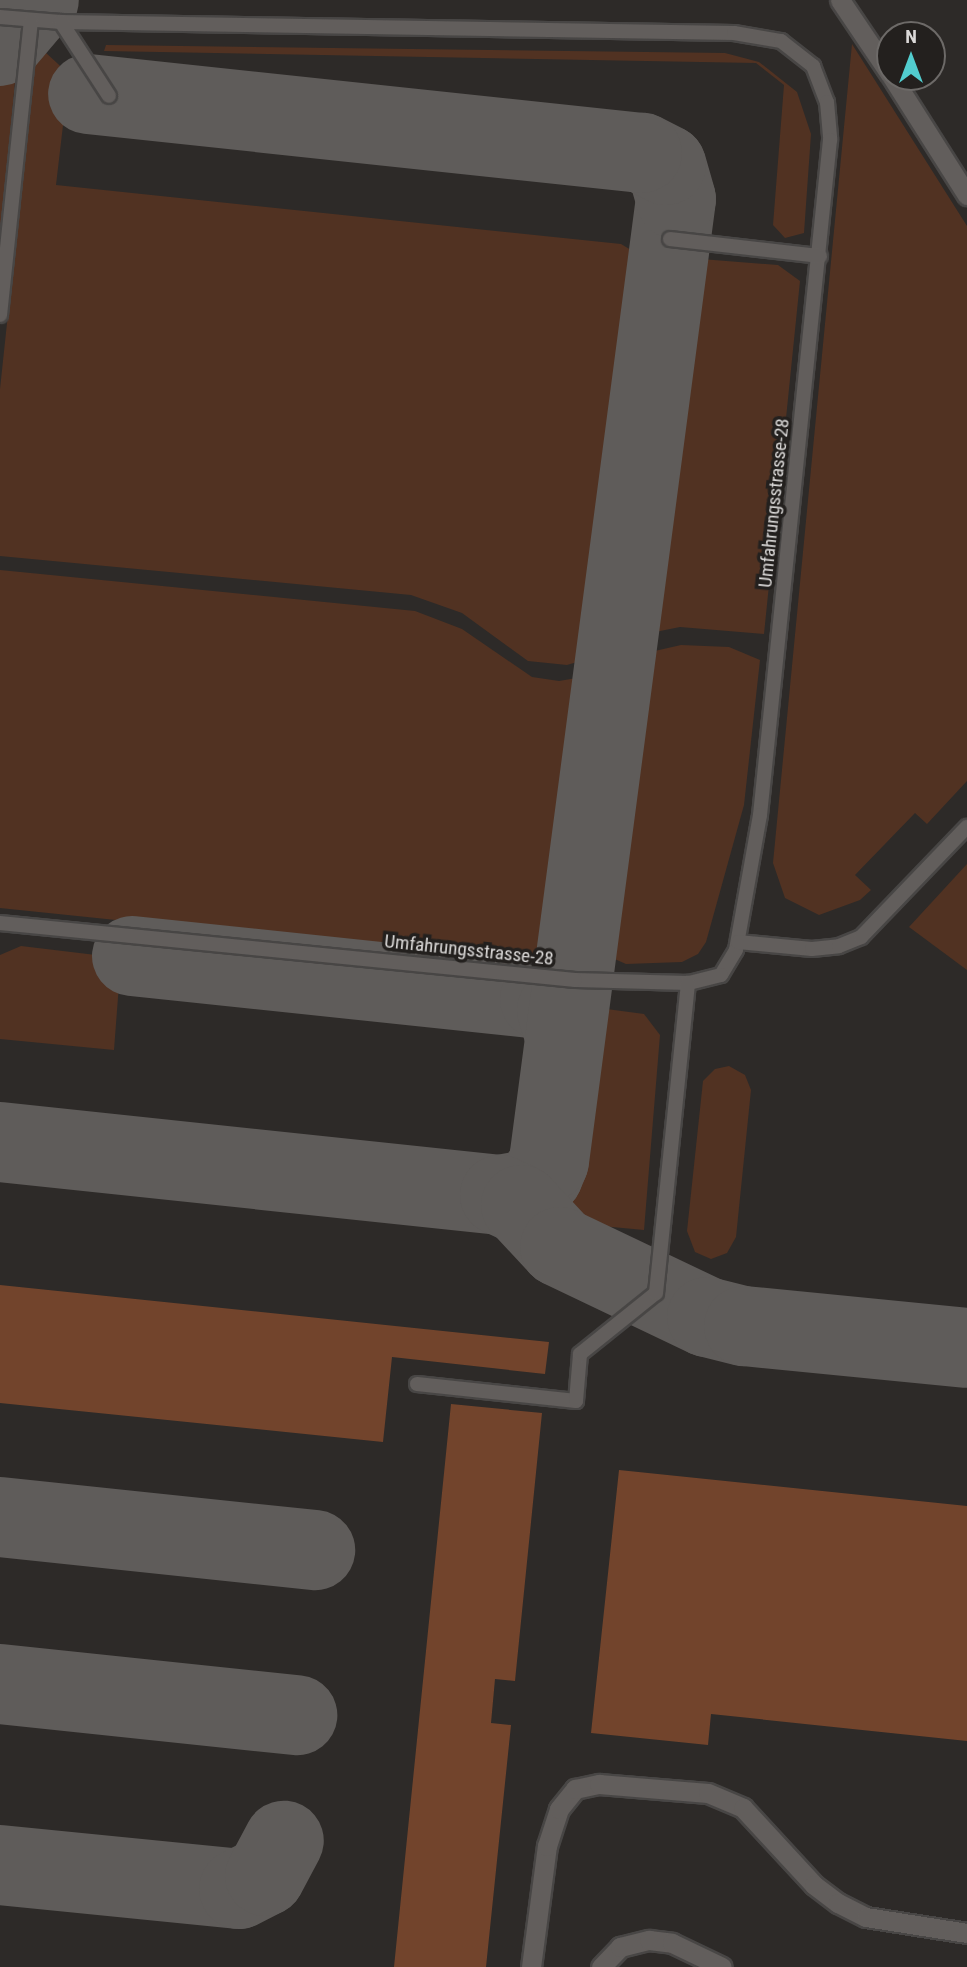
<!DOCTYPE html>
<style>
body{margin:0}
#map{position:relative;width:967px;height:1967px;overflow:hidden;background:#2d2a28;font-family:"Roboto Condensed",sans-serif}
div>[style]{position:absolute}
.green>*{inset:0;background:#513222}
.taxiway>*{height:80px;margin:-40px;padding:0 40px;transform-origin:40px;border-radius:40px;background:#5f5c5a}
.building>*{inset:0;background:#72442c}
.roads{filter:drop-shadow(2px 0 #484645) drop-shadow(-2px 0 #484645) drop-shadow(0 2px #484645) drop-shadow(0 -2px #484645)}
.service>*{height:14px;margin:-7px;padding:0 7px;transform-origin:7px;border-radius:7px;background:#625e5c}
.minor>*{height:19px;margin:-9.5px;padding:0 9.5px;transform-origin:9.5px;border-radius:9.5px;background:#625e5c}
span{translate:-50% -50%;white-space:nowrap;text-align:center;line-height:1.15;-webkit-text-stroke:7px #23201e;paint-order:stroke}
.street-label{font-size:19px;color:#dbd9d8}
.north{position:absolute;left:876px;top:21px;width:70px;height:70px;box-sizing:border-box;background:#23201e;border:2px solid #6d6a68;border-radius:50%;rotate:0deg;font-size:19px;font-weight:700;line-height:28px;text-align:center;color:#dbd9d8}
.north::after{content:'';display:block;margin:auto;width:24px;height:32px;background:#52cdcf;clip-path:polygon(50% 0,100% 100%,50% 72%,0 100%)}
</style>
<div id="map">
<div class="green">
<div style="clip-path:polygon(852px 44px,967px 226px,967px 781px,927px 824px,915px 813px,855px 875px,871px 890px,860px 900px,819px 915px,785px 898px,773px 863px)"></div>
<div style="clip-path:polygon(106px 45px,725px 53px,759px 62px,797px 92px,811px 134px,804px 233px,785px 238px,773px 225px,784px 85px,756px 63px,104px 51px)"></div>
<div style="clip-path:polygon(45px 52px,69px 74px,56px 185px,621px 244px,641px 256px,648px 280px,597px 656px,567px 665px,528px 661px,462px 613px,411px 595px,0 556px,0 389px,35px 60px)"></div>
<div style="clip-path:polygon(16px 71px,0 240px,0 80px)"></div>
<div style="clip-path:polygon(701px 259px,778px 265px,800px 281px,764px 634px,680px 627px,635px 636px,683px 282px)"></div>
<div style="clip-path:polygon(0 570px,415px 611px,462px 629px,532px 677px,559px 681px,594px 675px,555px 946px,540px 957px,520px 962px,0 908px)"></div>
<div style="clip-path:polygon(681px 645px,729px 647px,760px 660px,744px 805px,706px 942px,698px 954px,682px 962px,626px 964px,601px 953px,594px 935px,633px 656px)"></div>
<div style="clip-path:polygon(967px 864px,967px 970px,909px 927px)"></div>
<div style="clip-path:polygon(21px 946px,121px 958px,114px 1050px,0 1039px,0 955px)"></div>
<div style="clip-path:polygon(584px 1006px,644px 1014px,660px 1035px,644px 1230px,559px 1222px)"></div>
<div style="clip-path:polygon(729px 1066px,745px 1075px,751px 1090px,736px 1237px,727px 1253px,711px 1259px,695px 1252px,687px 1231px,703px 1081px,715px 1069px)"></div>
</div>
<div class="taxiway">
<div style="left:0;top:46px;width:60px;rotate:-49.7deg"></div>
<div style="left:132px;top:956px;width:410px;rotate:6deg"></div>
<div style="left:540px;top:999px;width:20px;rotate:33deg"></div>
<div style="left:557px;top:1010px;width:21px;rotate:73deg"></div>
<div style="left:0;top:1142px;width:503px;rotate:6.05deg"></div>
<div style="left:500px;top:1195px;width:27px;rotate:-10deg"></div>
<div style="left:527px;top:1190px;width:22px;rotate:-43deg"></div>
<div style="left:543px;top:1175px;width:15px;rotate:-67deg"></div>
<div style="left:549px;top:1161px;width:970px;rotate:-82.48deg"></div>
<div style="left:676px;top:199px;width:35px;rotate:-106deg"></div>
<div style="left:666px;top:165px;width:27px;rotate:-153deg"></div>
<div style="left:642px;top:153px;width:557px;rotate:-173.92deg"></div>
<div style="left:500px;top:1195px;width:23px;rotate:25deg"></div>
<div style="left:521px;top:1205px;width:57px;rotate:47.1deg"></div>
<div style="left:560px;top:1247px;width:163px;rotate:25.5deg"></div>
<div style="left:707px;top:1317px;width:38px;rotate:14deg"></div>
<div style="left:744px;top:1326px;width:224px;rotate:5.6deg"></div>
<div style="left:0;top:1517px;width:317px;rotate:6deg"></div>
<div style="left:0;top:1684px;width:299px;rotate:6deg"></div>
<div style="left:0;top:1865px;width:240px;rotate:5.7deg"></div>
<div style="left:239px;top:1889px;width:29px;rotate:-27deg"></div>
<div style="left:265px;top:1876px;width:40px;rotate:-62deg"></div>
</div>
<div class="building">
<div style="clip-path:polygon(0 1285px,549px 1342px,545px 1374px,392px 1357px,383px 1442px,0 1403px)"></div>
<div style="clip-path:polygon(451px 1404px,542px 1413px,515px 1681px,495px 1679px,491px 1723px,511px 1725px,486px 1967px,394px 1967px)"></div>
<div style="clip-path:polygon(619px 1470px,967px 1506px,967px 1741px,711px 1714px,708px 1745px,591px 1733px)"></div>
</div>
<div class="roads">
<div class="service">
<div style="left:0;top:17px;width:61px;rotate:4.7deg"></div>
<div style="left:61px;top:22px;width:673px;rotate:0.94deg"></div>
<div style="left:734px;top:33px;width:48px;rotate:9.7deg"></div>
<div style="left:781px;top:41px;width:41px;rotate:38deg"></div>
<div style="left:813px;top:66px;width:39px;rotate:69deg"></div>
<div style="left:827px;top:102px;width:38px;rotate:85deg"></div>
<div style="left:830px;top:140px;width:679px;rotate:95.92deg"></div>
<div style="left:760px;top:815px;width:137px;rotate:100.1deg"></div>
<div style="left:736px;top:950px;width:29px;rotate:121deg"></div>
<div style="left:721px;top:975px;width:34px;rotate:166deg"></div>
<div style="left:688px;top:983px;width:113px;rotate:-178.5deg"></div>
<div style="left:575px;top:980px;width:578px;rotate:-174.34deg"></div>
<div style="left:61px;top:22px;width:88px;rotate:57deg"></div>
<div style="left:670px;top:239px;width:151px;rotate:6.5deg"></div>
<div style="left:0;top:315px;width:296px;rotate:-84deg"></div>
<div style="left:738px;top:942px;width:74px;rotate:5.4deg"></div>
<div style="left:812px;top:949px;width:27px;rotate:-6deg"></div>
<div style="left:839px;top:946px;width:24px;rotate:-22deg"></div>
<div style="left:861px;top:937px;width:153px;rotate:-46.1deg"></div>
<div style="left:417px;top:1384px;width:160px;rotate:6.1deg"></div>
<div style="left:576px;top:1401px;width:47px;rotate:-85.1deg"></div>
<div style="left:580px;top:1354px;width:97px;rotate:-38.8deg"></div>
<div style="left:656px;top:1293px;width:312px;rotate:-84.1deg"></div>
</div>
<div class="minor">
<div style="left:840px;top:0;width:89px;rotate:56deg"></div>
<div style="left:892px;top:77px;width:140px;rotate:57.6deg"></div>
<div style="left:531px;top:1967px;width:122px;rotate:-82.5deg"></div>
<div style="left:547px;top:1846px;width:39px;rotate:-72deg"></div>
<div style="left:559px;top:1809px;width:26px;rotate:-51deg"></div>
<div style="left:575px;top:1789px;width:25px;rotate:-12deg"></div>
<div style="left:599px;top:1784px;width:109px;rotate:4.7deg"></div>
<div style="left:708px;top:1793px;width:38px;rotate:23deg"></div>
<div style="left:743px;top:1808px;width:105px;rotate:47.3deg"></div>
<div style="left:814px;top:1885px;width:30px;rotate:37deg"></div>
<div style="left:838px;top:1903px;width:31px;rotate:27deg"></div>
<div style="left:866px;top:1917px;width:102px;rotate:9deg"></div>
<div style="left:601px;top:1967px;width:28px;rotate:-46deg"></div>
<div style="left:620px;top:1947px;width:30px;rotate:-14deg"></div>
<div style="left:649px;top:1940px;width:23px;rotate:7deg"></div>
<div style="left:672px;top:1943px;width:55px;rotate:25.6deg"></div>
</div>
</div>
<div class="street-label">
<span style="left:774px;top:503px;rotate:-84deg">Umfahrungsstrasse-28</span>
<span style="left:469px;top:950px;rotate:6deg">Umfahrungsstrasse-28</span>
</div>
<div class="north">N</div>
</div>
